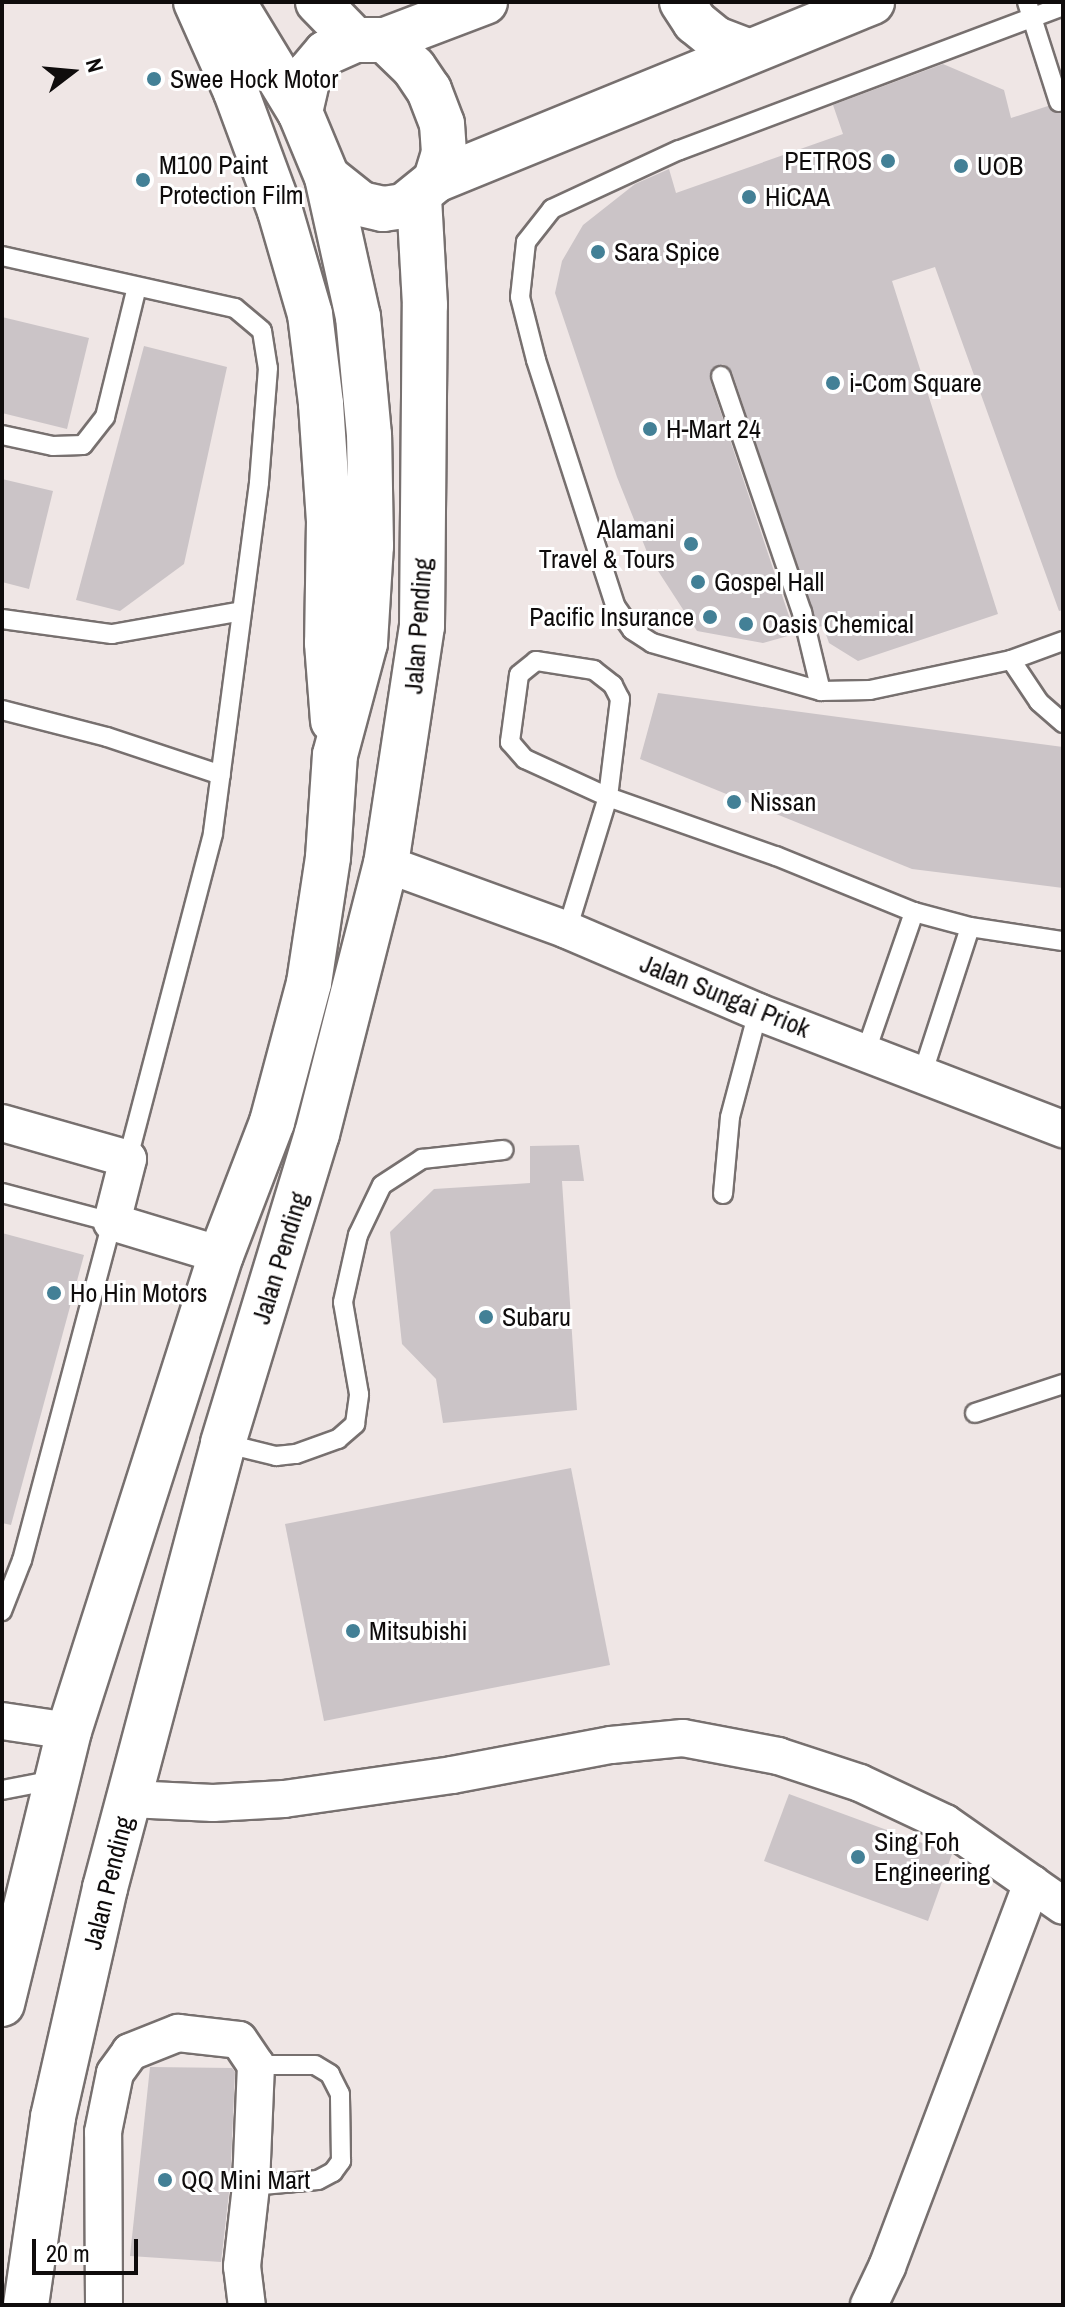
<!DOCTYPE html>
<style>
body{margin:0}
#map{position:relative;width:1065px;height:2307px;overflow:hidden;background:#efe6e5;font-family:"Archivo Narrow",sans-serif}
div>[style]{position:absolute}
.building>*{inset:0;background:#cbc4c7}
.roads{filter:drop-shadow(2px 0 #77706f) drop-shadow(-2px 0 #77706f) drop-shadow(0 2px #77706f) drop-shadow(0 -2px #77706f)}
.lane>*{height:18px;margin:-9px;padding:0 9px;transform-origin:9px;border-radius:9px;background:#fff}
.street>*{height:36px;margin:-18px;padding:0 18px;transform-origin:18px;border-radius:18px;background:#fff}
.secondary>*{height:44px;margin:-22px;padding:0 22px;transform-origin:22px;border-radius:22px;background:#fff}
.dots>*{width:22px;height:22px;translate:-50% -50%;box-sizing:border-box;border:4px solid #fff;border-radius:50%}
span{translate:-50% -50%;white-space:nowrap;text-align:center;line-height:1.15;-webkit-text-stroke:6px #fff;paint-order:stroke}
.poi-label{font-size:26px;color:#0f0c0c}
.left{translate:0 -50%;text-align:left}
.right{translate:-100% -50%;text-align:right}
.street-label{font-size:26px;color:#0f0c0c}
.frame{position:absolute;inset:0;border:4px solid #0f0c0c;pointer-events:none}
.north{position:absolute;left:32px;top:32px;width:80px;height:80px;-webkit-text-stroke:6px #fff;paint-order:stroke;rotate:74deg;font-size:22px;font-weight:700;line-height:32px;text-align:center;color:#0f0c0c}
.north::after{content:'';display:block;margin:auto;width:28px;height:36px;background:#0f0c0c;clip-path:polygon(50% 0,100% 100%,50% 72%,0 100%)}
.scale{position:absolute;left:32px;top:2239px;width:106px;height:36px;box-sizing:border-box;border:4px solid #0f0c0c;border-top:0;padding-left:10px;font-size:24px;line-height:28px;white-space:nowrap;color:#0f0c0c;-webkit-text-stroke:6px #fff;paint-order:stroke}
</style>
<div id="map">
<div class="building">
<div style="clip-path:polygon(943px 64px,1004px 90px,1011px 118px,1048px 106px,1056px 113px,1063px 113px,1063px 610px,1059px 611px,935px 267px,892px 281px,998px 614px,858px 661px,829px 643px,823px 626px,818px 627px,732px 372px,723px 364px,712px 369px,710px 380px,795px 634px,763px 643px,697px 631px,649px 557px,617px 477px,555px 293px,562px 261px,583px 225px,635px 184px,669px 169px,676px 193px,843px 134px,833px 105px)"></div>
<div style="clip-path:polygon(2px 317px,89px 338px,67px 429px,2px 413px)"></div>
<div style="clip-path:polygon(144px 346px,227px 367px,184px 564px,120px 611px,76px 600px)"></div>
<div style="clip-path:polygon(2px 479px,53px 491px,29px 589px,2px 582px)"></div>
<div style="clip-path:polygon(658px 693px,1063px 747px,1063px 888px,912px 869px,640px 759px)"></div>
<div style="clip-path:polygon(579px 1145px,584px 1181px,562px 1181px,577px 1410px,443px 1423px,436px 1379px,402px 1344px,390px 1232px,434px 1189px,530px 1183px,530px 1146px)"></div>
<div style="clip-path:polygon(2px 1233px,84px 1255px,11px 1525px,2px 1523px)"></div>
<div style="clip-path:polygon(571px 1468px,610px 1665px,324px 1721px,285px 1524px)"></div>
<div style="clip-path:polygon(789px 1794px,952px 1854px,928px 1921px,764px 1861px)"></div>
<div style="clip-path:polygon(150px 2067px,232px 2068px,235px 2072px,230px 2184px,221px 2262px,130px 2256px)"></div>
</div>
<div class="roads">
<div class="lane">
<div style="left:1027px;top:2px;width:105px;rotate:72.3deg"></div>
<div style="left:1063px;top:6px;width:410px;rotate:159.4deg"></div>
<div style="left:679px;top:150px;width:140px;rotate:155.1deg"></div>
<div style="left:552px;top:209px;width:42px;rotate:128.2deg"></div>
<div style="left:526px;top:242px;width:55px;rotate:96.2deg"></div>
<div style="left:520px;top:297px;width:65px;rotate:75.7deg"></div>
<div style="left:536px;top:360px;width:260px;rotate:72.1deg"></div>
<div style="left:616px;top:607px;width:28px;rotate:55deg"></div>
<div style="left:632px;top:630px;width:24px;rotate:33deg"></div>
<div style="left:652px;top:643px;width:176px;rotate:15.9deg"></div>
<div style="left:821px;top:691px;width:49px;rotate:-1.2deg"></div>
<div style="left:870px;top:690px;width:144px;rotate:-12deg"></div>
<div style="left:1011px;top:660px;width:55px;rotate:-20.1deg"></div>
<div style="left:2px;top:256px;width:239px;rotate:12.6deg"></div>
<div style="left:235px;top:308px;width:35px;rotate:40deg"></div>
<div style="left:262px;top:331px;width:37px;rotate:81deg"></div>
<div style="left:268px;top:368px;width:115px;rotate:94.5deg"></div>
<div style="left:259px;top:483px;width:354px;rotate:97.5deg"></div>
<div style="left:213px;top:834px;width:336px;rotate:104.7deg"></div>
<div style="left:721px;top:376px;width:250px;rotate:71.1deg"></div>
<div style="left:802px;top:612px;width:81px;rotate:76.5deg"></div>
<div style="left:2px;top:435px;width:52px;rotate:12.2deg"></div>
<div style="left:53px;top:446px;width:30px;rotate:-2deg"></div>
<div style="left:83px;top:445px;width:36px;rotate:-52deg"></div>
<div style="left:105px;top:417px;width:134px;rotate:-76.2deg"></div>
<div style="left:2px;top:619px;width:111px;rotate:7.8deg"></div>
<div style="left:112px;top:634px;width:132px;rotate:-10deg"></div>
<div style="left:1011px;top:660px;width:50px;rotate:56.3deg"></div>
<div style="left:1039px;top:702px;width:32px;rotate:41deg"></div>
<div style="left:2px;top:710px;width:108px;rotate:14.4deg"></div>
<div style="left:107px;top:737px;width:120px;rotate:18.4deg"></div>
<div style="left:567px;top:930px;width:139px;rotate:-72.9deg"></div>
<div style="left:608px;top:797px;width:99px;rotate:-83deg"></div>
<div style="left:620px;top:699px;width:16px;rotate:-117deg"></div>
<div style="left:613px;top:685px;width:24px;rotate:-142deg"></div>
<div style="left:594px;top:670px;width:59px;rotate:-171.2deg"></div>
<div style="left:536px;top:661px;width:22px;rotate:141deg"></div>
<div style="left:519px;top:675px;width:68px;rotate:97.7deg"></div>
<div style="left:510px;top:742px;width:23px;rotate:49deg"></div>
<div style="left:525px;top:759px;width:91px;rotate:24.6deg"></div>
<div style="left:608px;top:797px;width:178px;rotate:19.4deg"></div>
<div style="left:776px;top:856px;width:149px;rotate:22.1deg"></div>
<div style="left:914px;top:912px;width:58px;rotate:15deg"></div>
<div style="left:970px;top:927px;width:94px;rotate:8.6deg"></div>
<div style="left:866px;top:1051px;width:147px;rotate:-70.9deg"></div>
<div style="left:923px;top:1072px;width:152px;rotate:-72deg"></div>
<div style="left:2px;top:1193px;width:114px;rotate:14.8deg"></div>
<div style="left:112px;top:1222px;width:350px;rotate:104.9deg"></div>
<div style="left:22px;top:1560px;width:55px;rotate:111.4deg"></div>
<div style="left:723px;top:1194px;width:77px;rotate:-84.8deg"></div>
<div style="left:730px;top:1117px;width:109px;rotate:-75.1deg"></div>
<div style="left:975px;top:1413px;width:93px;rotate:-18.2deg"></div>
<div style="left:223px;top:1443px;width:55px;rotate:13.8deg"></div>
<div style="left:276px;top:1456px;width:20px;rotate:-6deg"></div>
<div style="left:296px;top:1454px;width:45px;rotate:-19.7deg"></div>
<div style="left:338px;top:1439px;width:23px;rotate:-41deg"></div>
<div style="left:355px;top:1424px;width:30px;rotate:-82deg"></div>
<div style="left:359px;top:1394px;width:93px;rotate:-99.9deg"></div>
<div style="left:343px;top:1302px;width:69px;rotate:-77.4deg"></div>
<div style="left:358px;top:1235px;width:55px;rotate:-64.4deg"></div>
<div style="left:382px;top:1185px;width:48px;rotate:-33deg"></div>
<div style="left:422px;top:1159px;width:82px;rotate:-6.3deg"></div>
<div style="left:2px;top:1790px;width:53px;rotate:-10.9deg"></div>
<div style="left:251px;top:2186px;width:67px;rotate:-5.1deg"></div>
<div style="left:318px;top:2180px;width:17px;rotate:-28deg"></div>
<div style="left:333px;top:2172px;width:14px;rotate:-54deg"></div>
<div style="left:341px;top:2161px;width:67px;rotate:-90.9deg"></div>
<div style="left:340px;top:2094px;width:22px;rotate:-117deg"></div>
<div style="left:330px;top:2074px;width:17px;rotate:-149deg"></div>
<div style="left:315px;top:2065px;width:59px;rotate:180deg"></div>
</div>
<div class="street">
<div style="left:386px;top:864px;width:193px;rotate:20deg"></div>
<div style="left:567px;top:930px;width:208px;rotate:23.2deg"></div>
<div style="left:758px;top:1012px;width:327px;rotate:21deg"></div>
<div style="left:2px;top:1123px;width:131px;rotate:15.9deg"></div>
<div style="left:128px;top:1159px;width:65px;rotate:104.3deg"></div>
<div style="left:112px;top:1222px;width:114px;rotate:16.8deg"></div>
<div style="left:2px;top:1721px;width:68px;rotate:8.5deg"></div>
<div style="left:130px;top:1799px;width:83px;rotate:2.8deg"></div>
<div style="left:213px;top:1803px;width:71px;rotate:-3.2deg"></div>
<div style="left:284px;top:1799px;width:170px;rotate:-8.1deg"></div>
<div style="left:452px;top:1775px;width:162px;rotate:-10.7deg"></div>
<div style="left:611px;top:1745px;width:72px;rotate:-5.6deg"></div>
<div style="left:683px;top:1738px;width:97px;rotate:10.7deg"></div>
<div style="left:778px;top:1756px;width:86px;rotate:18.2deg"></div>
<div style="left:860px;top:1783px;width:94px;rotate:25.2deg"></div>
<div style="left:945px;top:1823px;width:106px;rotate:35deg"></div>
<div style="left:104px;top:2305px;width:173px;rotate:-90.3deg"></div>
<div style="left:103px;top:2132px;width:60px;rotate:-78.5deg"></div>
<div style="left:115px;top:2073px;width:26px;rotate:-54deg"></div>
<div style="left:130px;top:2052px;width:52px;rotate:-21.6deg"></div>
<div style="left:178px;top:2033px;width:61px;rotate:6.5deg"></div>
<div style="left:239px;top:2040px;width:30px;rotate:56deg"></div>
<div style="left:256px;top:2065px;width:121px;rotate:92.4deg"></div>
<div style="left:251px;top:2186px;width:81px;rotate:96.4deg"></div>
<div style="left:242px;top:2266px;width:39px;rotate:83deg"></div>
<div style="left:869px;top:2305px;width:42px;rotate:-64.7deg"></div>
<div style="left:887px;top:2267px;width:410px;rotate:-69.3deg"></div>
<div style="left:1032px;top:1884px;width:38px;rotate:35deg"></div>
</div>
<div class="secondary">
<div style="left:196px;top:2px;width:98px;rotate:66deg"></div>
<div style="left:236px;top:92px;width:127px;rotate:69.7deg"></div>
<div style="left:280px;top:211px;width:107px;rotate:73.8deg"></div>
<div style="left:310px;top:314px;width:91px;rotate:83deg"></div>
<div style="left:321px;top:404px;width:117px;rotate:86.1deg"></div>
<div style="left:329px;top:521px;width:122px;rotate:90.9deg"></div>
<div style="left:327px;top:643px;width:78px;rotate:85.6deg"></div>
<div style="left:233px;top:2px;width:129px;rotate:58.7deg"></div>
<div style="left:318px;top:2px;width:53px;rotate:45.8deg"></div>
<div style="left:682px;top:2px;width:24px;rotate:57deg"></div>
<div style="left:695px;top:22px;width:27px;rotate:39deg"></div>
<div style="left:716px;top:39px;width:33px;rotate:21deg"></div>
<div style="left:355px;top:40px;width:30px"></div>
<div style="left:385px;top:40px;width:40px;rotate:44deg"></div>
<div style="left:414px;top:68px;width:27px;rotate:56deg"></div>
<div style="left:429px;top:90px;width:36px;rotate:69deg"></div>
<div style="left:442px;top:124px;width:29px;rotate:86deg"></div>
<div style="left:444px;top:153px;width:28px;rotate:107deg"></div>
<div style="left:436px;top:180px;width:41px;rotate:140.9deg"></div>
<div style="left:404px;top:206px;width:21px;rotate:172deg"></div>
<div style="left:383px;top:209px;width:23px;rotate:-167deg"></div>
<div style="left:361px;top:204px;width:43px;rotate:-141.5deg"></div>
<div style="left:327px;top:177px;width:70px;rotate:-112.6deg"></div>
<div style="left:300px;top:112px;width:40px;rotate:-77deg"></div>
<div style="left:309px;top:73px;width:26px;rotate:-50deg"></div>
<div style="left:326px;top:53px;width:32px;rotate:-24deg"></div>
<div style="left:385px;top:40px;width:107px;rotate:-20.8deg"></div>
<div style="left:436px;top:180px;width:471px;rotate:-22.2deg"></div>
<div style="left:2px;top:2004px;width:281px;rotate:-76.2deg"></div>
<div style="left:69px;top:1731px;width:500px;rotate:-72.3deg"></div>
<div style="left:221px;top:1255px;width:142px;rotate:-69deg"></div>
<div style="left:272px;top:1122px;width:144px;rotate:-75.1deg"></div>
<div style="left:309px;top:983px;width:127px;rotate:-81.4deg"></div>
<div style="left:328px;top:857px;width:102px;rotate:-86.1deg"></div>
<div style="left:335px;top:755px;width:116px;rotate:-75deg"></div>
<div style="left:365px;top:643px;width:97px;rotate:-86.5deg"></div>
<div style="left:371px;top:546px;width:111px;rotate:-91deg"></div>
<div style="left:369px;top:435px;width:119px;rotate:-95.3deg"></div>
<div style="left:358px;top:317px;width:143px;rotate:-102.5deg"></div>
<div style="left:26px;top:2305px;width:190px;rotate:-81.8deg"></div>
<div style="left:53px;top:2117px;width:235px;rotate:-77.2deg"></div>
<div style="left:105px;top:1888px;width:460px;rotate:-75.1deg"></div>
<div style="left:223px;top:1443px;width:323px;rotate:-73.1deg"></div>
<div style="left:317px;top:1134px;width:279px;rotate:-75.7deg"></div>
<div style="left:386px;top:864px;width:241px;rotate:-81.4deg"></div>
<div style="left:422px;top:626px;width:321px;rotate:-89.5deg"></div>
<div style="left:425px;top:305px;width:109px;rotate:-93.2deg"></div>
</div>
</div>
<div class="dots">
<div style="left:154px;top:79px;background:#438096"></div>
<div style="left:888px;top:161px;background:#438096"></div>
<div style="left:961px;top:166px;background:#438096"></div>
<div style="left:143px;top:180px;background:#438096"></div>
<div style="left:749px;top:197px;background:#438096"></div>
<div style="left:598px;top:252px;background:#438096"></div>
<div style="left:833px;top:383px;background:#438096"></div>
<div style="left:650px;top:429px;background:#438096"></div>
<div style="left:691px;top:544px;background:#438096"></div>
<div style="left:698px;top:582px;background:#438096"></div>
<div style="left:710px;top:617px;background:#438096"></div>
<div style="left:746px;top:624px;background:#438096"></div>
<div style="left:734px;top:802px;background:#438096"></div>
<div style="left:54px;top:1293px;background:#438096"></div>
<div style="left:486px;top:1317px;background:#438096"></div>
<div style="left:353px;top:1631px;background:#438096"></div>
<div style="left:858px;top:1857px;background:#438096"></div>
<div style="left:165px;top:2180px;background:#438096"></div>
</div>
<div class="poi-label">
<span class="left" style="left:170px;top:79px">Swee Hock Motor</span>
<span class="right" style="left:872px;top:161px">PETROS</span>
<span class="left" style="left:159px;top:180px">M100 Paint<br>Protection Film</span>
<span class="left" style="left:977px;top:166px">UOB</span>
<span class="left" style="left:765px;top:197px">HiCAA</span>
<span class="left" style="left:614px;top:252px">Sara Spice</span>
<span class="left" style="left:849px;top:383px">i-Com Square</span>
<span class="left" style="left:666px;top:429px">H-Mart 24</span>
<span class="right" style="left:675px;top:544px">Alamani<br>Travel &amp; Tours</span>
<span class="left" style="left:714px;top:582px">Gospel Hall</span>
<span class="right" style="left:694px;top:617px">Pacific Insurance</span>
<span class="left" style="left:762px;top:624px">Oasis Chemical</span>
<span class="left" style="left:750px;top:802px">Nissan</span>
<span class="left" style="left:70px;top:1293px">Ho Hin Motors</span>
<span class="left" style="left:502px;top:1317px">Subaru</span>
<span class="left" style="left:369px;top:1631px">Mitsubishi</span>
<span class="left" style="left:874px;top:1857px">Sing Foh<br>Engineering</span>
<span class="left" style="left:181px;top:2180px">QQ Mini Mart</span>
</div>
<div class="street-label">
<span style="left:418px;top:626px;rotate:-86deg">Jalan Pending</span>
<span style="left:725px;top:996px;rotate:22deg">Jalan Sungai Priok</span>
<span style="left:280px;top:1258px;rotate:-73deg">Jalan Pending</span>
<span style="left:108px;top:1883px;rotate:-76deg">Jalan Pending</span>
</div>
<div class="frame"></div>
<div class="north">N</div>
<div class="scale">20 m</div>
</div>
